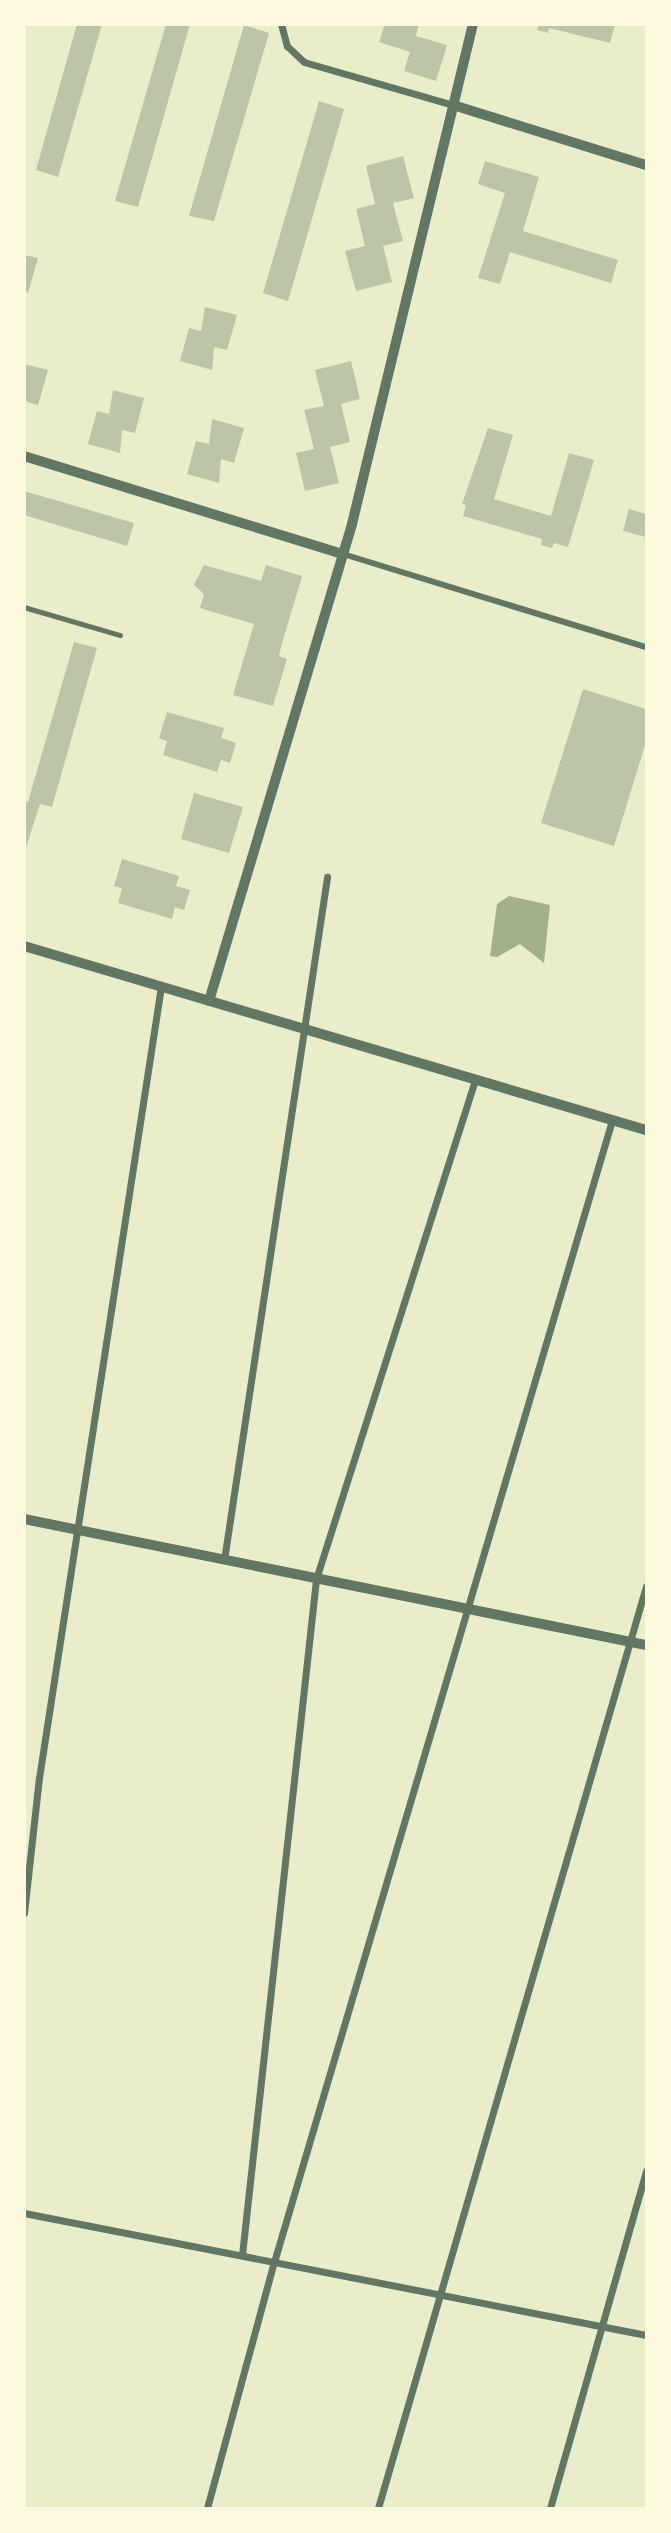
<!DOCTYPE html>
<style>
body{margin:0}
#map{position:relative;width:671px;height:2533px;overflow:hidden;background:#e9edc9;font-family:"Crimson Pro",serif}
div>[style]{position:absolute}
.water>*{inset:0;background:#a3b18a}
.building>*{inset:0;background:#bcc5a7}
.service>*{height:4.5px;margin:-2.25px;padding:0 2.25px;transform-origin:2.25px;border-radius:2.25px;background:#617663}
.pedestrian>*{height:6px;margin:-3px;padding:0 3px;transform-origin:3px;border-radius:3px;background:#617663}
.minor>*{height:7px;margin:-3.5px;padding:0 3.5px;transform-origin:3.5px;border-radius:3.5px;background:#617663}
.tertiary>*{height:10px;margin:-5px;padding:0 5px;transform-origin:5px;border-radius:5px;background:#617663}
span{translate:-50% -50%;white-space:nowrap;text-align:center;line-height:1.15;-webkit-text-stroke:7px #fefae0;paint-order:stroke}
.frame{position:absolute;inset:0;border:26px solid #fefae0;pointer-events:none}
</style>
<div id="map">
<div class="water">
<div style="clip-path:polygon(509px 896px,550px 905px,544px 963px,520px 944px,497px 957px,490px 956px,497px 904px)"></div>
</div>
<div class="building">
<div style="clip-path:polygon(77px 24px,102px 24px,58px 177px,36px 170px)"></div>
<div style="clip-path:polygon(166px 24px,190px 24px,138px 207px,115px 201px)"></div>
<div style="clip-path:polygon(385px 24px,419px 24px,416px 36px,447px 45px,436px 81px,404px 71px,410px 52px,379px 42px)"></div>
<div style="clip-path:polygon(539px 24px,615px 24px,610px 43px,549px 28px,548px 33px,537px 30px)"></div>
<div style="clip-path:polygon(244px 25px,269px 33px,214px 221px,189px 216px)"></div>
<div style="clip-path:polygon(319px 101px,344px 109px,288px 301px,263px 293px)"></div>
<div style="clip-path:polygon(403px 156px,414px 198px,393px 203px,403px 241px,383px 246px,392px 282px,356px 291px,345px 251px,365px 246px,356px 209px,375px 204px,366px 166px)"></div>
<div style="clip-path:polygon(485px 161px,539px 177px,523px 231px,618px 260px,611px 283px,510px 252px,500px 284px,478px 278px,505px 193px,478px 184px)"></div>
<div style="clip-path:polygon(24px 255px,38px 258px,28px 293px,24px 292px)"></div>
<div style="clip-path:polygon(205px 307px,237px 315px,227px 350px,214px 347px,212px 370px,180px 361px,189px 328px,201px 331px)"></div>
<div style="clip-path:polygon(351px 361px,360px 399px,341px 404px,350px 442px,330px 447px,339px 483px,305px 491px,296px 453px,314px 449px,304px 410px,324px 406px,315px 370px)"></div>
<div style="clip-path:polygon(24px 364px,48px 370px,38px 405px,24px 401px)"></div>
<div style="clip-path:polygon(113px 390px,144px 398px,135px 433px,122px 430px,120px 453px,88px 444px,97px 411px,109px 414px)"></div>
<div style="clip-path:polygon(212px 419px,244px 428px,234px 463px,221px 459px,219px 483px,187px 474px,196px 441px,209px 444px)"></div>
<div style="clip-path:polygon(488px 428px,513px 435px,494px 499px,551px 516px,569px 453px,594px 460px,568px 547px,554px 543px,552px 548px,541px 545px,542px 539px,463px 516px,466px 505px,462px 504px)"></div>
<div style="clip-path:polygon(24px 491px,134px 523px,127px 546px,24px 515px)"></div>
<div style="clip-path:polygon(629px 509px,646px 514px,646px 537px,623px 531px)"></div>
<div style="clip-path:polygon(204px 565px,261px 581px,266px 565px,302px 576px,281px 647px,279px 656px,287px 659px,273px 706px,233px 695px,254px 624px,200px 608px,204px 594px,194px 585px)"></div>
<div style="clip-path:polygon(74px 642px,97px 648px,52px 807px,40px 804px,24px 854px,24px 800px,28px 802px)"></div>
<div style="clip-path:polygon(583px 689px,646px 709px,646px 742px,614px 846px,541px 823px)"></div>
<div style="clip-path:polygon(167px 712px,224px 728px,221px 738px,236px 743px,230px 763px,221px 760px,217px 772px,163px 755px,167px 741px,159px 738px)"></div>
<div style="clip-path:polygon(194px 793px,243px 807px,229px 853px,181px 839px)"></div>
<div style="clip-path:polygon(122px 859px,179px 876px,176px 886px,190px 890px,184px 910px,175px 907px,172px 919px,118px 903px,122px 888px,114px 886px)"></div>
</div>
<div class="service">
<div style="left:24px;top:607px;width:100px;rotate:16.3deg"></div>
</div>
<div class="pedestrian">
<div style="left:343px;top:554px;width:317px;rotate:17.1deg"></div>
</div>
<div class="minor">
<div style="left:281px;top:24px;width:23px;rotate:75deg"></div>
<div style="left:287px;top:46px;width:23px;rotate:43deg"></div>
<div style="left:304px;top:62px;width:155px;rotate:16.1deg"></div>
<div style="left:224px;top:1560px;width:691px;rotate:-81.42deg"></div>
<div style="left:24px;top:1913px;width:136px;rotate:-83.7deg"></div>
<div style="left:39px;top:1778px;width:801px;rotate:-81.24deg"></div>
<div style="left:24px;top:2213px;width:634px;rotate:11.1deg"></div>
<div style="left:242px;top:2255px;width:680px;rotate:-83.75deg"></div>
<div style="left:316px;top:1579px;width:524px;rotate:-72.33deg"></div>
<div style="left:207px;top:2508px;width:255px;rotate:-74.8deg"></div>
<div style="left:274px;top:2262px;width:1191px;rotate:-73.51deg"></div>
<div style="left:378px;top:2508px;width:960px;rotate:-73.79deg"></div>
<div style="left:550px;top:2508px;width:351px;rotate:-74.1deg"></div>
</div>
<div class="tertiary">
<div style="left:453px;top:105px;width:202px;rotate:17.3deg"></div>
<div style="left:24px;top:456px;width:334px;rotate:17.1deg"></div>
<div style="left:24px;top:946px;width:649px;rotate:16.48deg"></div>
<div style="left:209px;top:1001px;width:498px;rotate:-73.3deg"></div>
<div style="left:352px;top:524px;width:514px;rotate:-76.4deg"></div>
<div style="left:24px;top:1519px;width:635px;rotate:11.45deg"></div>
</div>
<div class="frame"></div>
</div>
